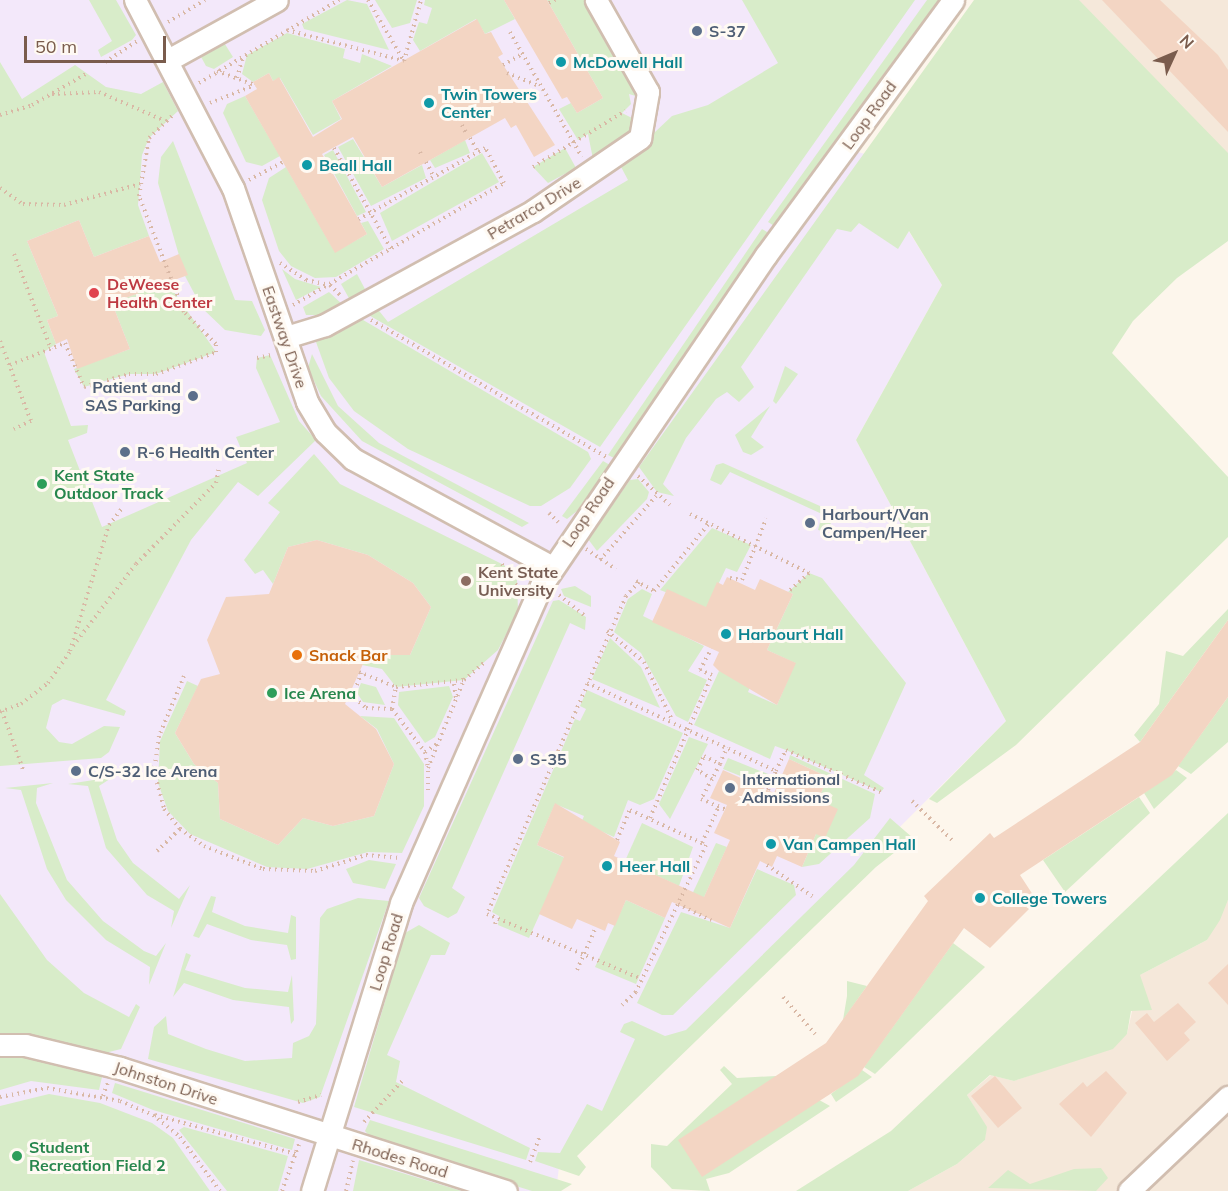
<!DOCTYPE html>
<style>
body{margin:0}
#map{position:relative;width:1228px;height:1191px;overflow:hidden;background:#fdf6ec;font-family:Mulish,sans-serif}
div>[style]{position:absolute}
.residential>*{inset:0;background:#f5e8da}
.education>*{inset:0;background:#f3e8fa}
.green>*{inset:0;background:#d8ecc9}
.building>*{inset:0;background:#f3d5c3}
.path>*{height:4px;margin-top:-2px;transform-origin:0;background:repeating-linear-gradient(90deg,#d9b8a5 0 1.5px,transparent 0 6px)}
.roads{filter:drop-shadow(2px 0 #d1beb0) drop-shadow(-2px 0 #d1beb0) drop-shadow(0 2px #d1beb0) drop-shadow(0 -2px #d1beb0)}
.minor>*{height:21px;margin:-10.5px;padding:0 10.5px;transform-origin:10.5px;border-radius:10.5px;background:#fff}
.dots>*{width:16px;height:16px;translate:-50% -50%;box-sizing:border-box;border:3px solid #fffaf3;border-radius:50%}
span{translate:-50% -50%;white-space:nowrap;text-align:center;line-height:1.15;-webkit-text-stroke:6px #fffaf3;paint-order:stroke}
.service-label{font-size:16px;color:#4e5e75;font-weight:700}
.left{translate:0 -50%;text-align:left}
.right{translate:-100% -50%;text-align:right}
.culture-label{font-size:16px;color:#0d838f;font-weight:700}
.street-label{font-size:16px;color:#7a5c4d}
.health-label{font-size:16px;color:#be3a42;font-weight:700}
.leisure-label{font-size:16px;color:#27864d;font-weight:700}
.education-label{font-size:16px;color:#785e54;font-weight:700}
.food-label{font-size:16px;color:#c56008;font-weight:700}
.north{position:absolute;left:1144px;top:24px;width:60px;height:60px;-webkit-text-stroke:4px #fffaf3;paint-order:stroke;rotate:46deg;font-size:16px;font-weight:700;line-height:24px;text-align:center;color:#7a5c4d}
.north::after{content:'';display:block;margin:auto;width:21px;height:27px;background:#7a5c4d;clip-path:polygon(50% 0,100% 100%,50% 72%,0 100%)}
.scale{position:absolute;left:24px;top:36px;width:142px;height:27px;box-sizing:border-box;border:3px solid #7a5c4d;border-top:0;padding-left:8px;font-size:18px;line-height:21px;white-space:nowrap;color:#7a5c4d;-webkit-text-stroke:4px #fffaf3;paint-order:stroke}
</style>
<div id="map">
<div class="residential">
<div style="clip-path:polygon(1040px 0,1228px 0,1228px 196px)"></div>
<div style="clip-path:polygon(1228px 900px,1228px 1191px,908px 1191px,957px 1164px,985px 1140px,986px 1127px,967px 1095px,991px 1075px,1014px 1081px,1091px 1054px,1127px 1034px,1140px 975px,1207px 940px)"></div>
</div>
<div class="education">
<div style="clip-path:polygon(0 0,953px 0,845px 148px,881px 159px,908px 230px,942px 285px,856px 440px,1006px 721px,559px 1167px,556px 1191px,0 1191px)"></div>
</div>
<div class="green">
<div style="clip-path:polygon(89px 0,116px 0,136px 35px,132px 40px,101px 57px,98px 50px,112px 41px)"></div>
<div style="clip-path:polygon(347px 0,367px 4px,389px 50px,304px 29px,302px 24px)"></div>
<div style="clip-path:polygon(375px 0,417px 0,410px 23px,392px 28px)"></div>
<div style="clip-path:polygon(425px 0,504px 0,515px 19px,485px 34px,476px 19px,420px 51px,413px 40px,419px 22px,427px 24px,432px 8px,424px 5px)"></div>
<div style="clip-path:polygon(547px 0,586px 0,642px 98px,629px 94px,631px 104px,622px 113px,640px 122px,626px 140px,593px 159px,588px 134px,578px 140px,559px 109px,571px 103px,577px 113px,603px 98px)"></div>
<div style="clip-path:polygon(742px 0,915px 0,600px 447px,365px 313px,376px 307px,388px 322px,628px 180px,620px 165px,672px 116px,708px 105px,778px 63px)"></div>
<div style="clip-path:polygon(927px 0,939px 0,776px 227px,768px 222px)"></div>
<div style="clip-path:polygon(974px 0,1079px 0,1228px 153px,1228px 241px,1177px 278px,1133px 321px,1112px 353px,1228px 477px,1228px 537px,1016px 745px,937px 803px,929px 799px,1006px 721px,856px 440px,942px 285px,909px 231px,898px 249px,859px 223px,851px 232px,837px 229px,741px 367px,754px 387px,739px 402px,727px 392px,716px 399px,686px 438px,663px 484px,674px 496px,657px 492px,639px 467px)"></div>
<div style="clip-path:polygon(287px 33px,345px 49px,343px 58px,360px 63px,362px 54px,392px 66px,332px 101px,341px 119px,313px 135px,280px 78px,273px 81px,269px 73px,253px 82px,242px 74px,247px 55px)"></div>
<div style="clip-path:polygon(223px 41px,233px 57px,214px 69px,206px 66px,200px 55px)"></div>
<div style="clip-path:polygon(0 62px,22px 99px,75px 65px,106px 87px,141px 94px,163px 82px,178px 111px,149px 138px,142px 155px,138px 205px,149px 236px,94px 257px,79px 220px,27px 241px,58px 316px,47px 320px,56px 344px,44px 352px,71px 426px,88px 425px,87px 433px,68px 440px,102px 527px,247px 463px,236px 437px,280px 422px,256px 368px,257px 358px,270px 355px,299px 421px,316px 440px,258px 496px,238px 482px,191px 540px,106px 700px,126px 711px,124px 716px,63px 699px,52px 705px,46px 728px,59px 742px,72px 744px,104px 726px,120px 727px,109px 752px,101px 758px,0 766px)"></div>
<div style="clip-path:polygon(245px 96px,280px 156px,262px 166px,246px 162px,223px 113px,227px 104px)"></div>
<div style="clip-path:polygon(353px 139px,382px 187px,422px 165px,426px 178px,371px 206px,338px 147px)"></div>
<div style="clip-path:polygon(465px 140px,470px 153px,435px 168px,430px 160px)"></div>
<div style="clip-path:polygon(173px 141px,235px 300px,252px 301px,265px 330px,261px 336px,225px 330px,202px 308px,185px 276px,158px 183px,161px 157px)"></div>
<div style="clip-path:polygon(565px 148px,576px 168px,548px 183px,533px 167px)"></div>
<div style="clip-path:polygon(333px 150px,366px 212px,357px 216px,324px 155px)"></div>
<div style="clip-path:polygon(482px 153px,499px 182px,392px 241px,380px 213px)"></div>
<div style="clip-path:polygon(286px 167px,335px 252px,367px 234px,361px 223px,368px 221px,384px 249px,336px 277px,315px 278px,291px 266px,279px 251px,262px 200px,269px 178px)"></div>
<div style="clip-path:polygon(762px 229px,772px 235px,614px 458px,608px 455px)"></div>
<div style="clip-path:polygon(282px 269px,295px 279px,321px 287px,296px 300px)"></div>
<div style="clip-path:polygon(357px 274px,366px 291px,350px 300px,341px 284px)"></div>
<div style="clip-path:polygon(167px 282px,216px 352px,156px 374px,129px 374px,84px 387px,74px 369px,130px 349px,112px 303px)"></div>
<div style="clip-path:polygon(329px 292px,343px 305px,326px 315px,306px 315px,303px 307px)"></div>
<div style="clip-path:polygon(358px 317px,588px 452px,591px 459px,570px 488px,541px 506px,530px 506px,408px 449px,354px 411px,329px 378px,316px 342px)"></div>
<div style="clip-path:polygon(312px 354px,338px 406px,379px 443px,529px 523px,522px 527px,362px 441px,321px 396px,308px 368px)"></div>
<div style="clip-path:polygon(785px 366px,798px 374px,776px 404px,773px 401px)"></div>
<div style="clip-path:polygon(770px 406px,751px 437px,764px 447px,751px 455px,743px 452px,735px 435px)"></div>
<div style="clip-path:polygon(314px 454px,340px 484px,504px 565px,517px 580px,518px 611px,498px 650px,464px 680px,396px 687px,382px 669px,362px 665px,367px 655px,410px 655px,431px 607px,413px 583px,368px 555px,317px 540px,288px 547px,273px 584px,263px 570px,255px 574px,244px 560px,280px 512px,268px 503px)"></div>
<div style="clip-path:polygon(603px 461px,610px 465px,577px 511px,567px 519px,562px 516px)"></div>
<div style="clip-path:polygon(723px 463px,829px 510px,833px 518px,827px 532px,818px 530px,822px 514px,730px 472px,721px 485px,710px 480px,716px 465px)"></div>
<div style="clip-path:polygon(638px 479px,649px 492px,647px 499px,597px 551px,588px 539px,630px 480px)"></div>
<div style="clip-path:polygon(712px 528px,751px 545px,737px 572px,726px 568px,707px 608px,660px 590px)"></div>
<div style="clip-path:polygon(809px 573px,822px 578px,906px 683px,864px 775px,884px 788px,881px 792px,786px 750px,775px 746px,770px 759px,694px 725px,719px 671px,753px 680px,748px 692px,777px 705px,795px 663px,767px 650px,793px 594px,788px 592px)"></div>
<div style="clip-path:polygon(575px 586px,591px 596px,591px 607px,564px 596px,561px 589px)"></div>
<div style="clip-path:polygon(642px 589px,652px 594px,643px 616px,704px 646px,688px 671px,707px 680px,688px 722px,676px 716px,641px 653px,614px 632px,628px 599px)"></div>
<div style="clip-path:polygon(559px 600px,586px 617px,585px 630px,570px 623px,452px 888px,465px 897px,457px 913px,448px 918px,424px 906px,419px 898px,553px 601px)"></div>
<div style="clip-path:polygon(1228px 609px,1228px 620px,1140px 742px,1134px 735px,1159px 704px,1166px 651px,1183px 656px)"></div>
<div style="clip-path:polygon(610px 638px,641px 667px,660px 708px,592px 679px)"></div>
<div style="clip-path:polygon(187px 681px,198px 686px,175px 733px,194px 764px,218px 783px,220px 819px,278px 845px,303px 818px,333px 826px,374px 816px,394px 764px,377px 729px,360px 716px,394px 718px,424px 764px,424px 806px,402px 853px,368px 852px,307px 869px,267px 867px,190px 834px,168px 811px,158px 783px,160px 741px)"></div>
<div style="clip-path:polygon(361px 683px,376px 687px,385px 705px,363px 702px,357px 693px)"></div>
<div style="clip-path:polygon(449px 686px,453px 697px,435px 737px,425px 743px,398px 705px,399px 692px)"></div>
<div style="clip-path:polygon(587px 690px,683px 733px,654px 799px,640px 805px,628px 800px,614px 837px,594px 828px,578px 830px,584px 816px,555px 804px,537px 845px,565px 858px,529px 938px,498px 925px,499px 916px,492px 912px,575px 719px,580px 721px,586px 709px,580px 706px)"></div>
<div style="clip-path:polygon(1228px 697px,1228px 742px,1191px 774px,1178px 766px)"></div>
<div style="clip-path:polygon(689px 737px,708px 744px,670px 819px,659px 804px)"></div>
<div style="clip-path:polygon(790px 755px,875px 794px,870px 818px,819px 864px,802px 867px,816px 834px,818px 800px,828px 777px,789px 759px)"></div>
<div style="clip-path:polygon(728px 758px,768px 774px,763px 785px,723px 769px)"></div>
<div style="clip-path:polygon(1176px 770px,1187px 778px,1154px 809px,1144px 793px)"></div>
<div style="clip-path:polygon(113px 777px,99px 786px,117px 840px,133px 863px,179px 899px,190px 885px,171px 928px,174px 911px,147px 895px,106px 848px,88px 786px,68px 784px)"></div>
<div style="clip-path:polygon(53px 783px,37px 788px,36px 803px,67px 880px,103px 921px,144px 951px,156px 956px,166px 943px,149px 985px,150px 967px,106px 940px,66px 900px,47px 869px,21px 790px,5px 788px)"></div>
<div style="clip-path:polygon(1139px 797px,1150px 813px,1065px 892px,1043px 860px)"></div>
<div style="clip-path:polygon(1228px 813px,1228px 900px,1220px 920px,1207px 940px,1140px 975px,1152px 1010px,1131px 1011px,1127px 1034px,1113px 1049px,1014px 1081px,990px 1075px,967px 1095px,987px 1127px,985px 1140px,957px 1164px,908px 1191px,796px 1191px,891px 1131px)"></div>
<div style="clip-path:polygon(890px 818px,913px 838px,876px 867px,577px 1156px,586px 1167px,579px 1176px,535px 1161px,538px 1152px,560px 1153px,587px 1104px,602px 1111px,635px 1039px,620px 1032px,624px 1024px,632px 1021px,665px 1036px,686px 1030px,854px 865px)"></div>
<div style="clip-path:polygon(642px 823px,693px 847px,679px 886px,625px 861px)"></div>
<div style="clip-path:polygon(716px 843px,727px 847px,700px 906px,689px 901px)"></div>
<div style="clip-path:polygon(369px 860px,396px 864px,385px 889px,353px 883px,346px 869px)"></div>
<div style="clip-path:polygon(757px 869px,794px 885px,796px 895px,673px 1015px,662px 1015px,637px 1003px,681px 912px,730px 928px)"></div>
<div style="clip-path:polygon(0 894px,47px 960px,84px 993px,129px 1017px,136px 1004px,140px 1007px,121px 1049px,101px 1054px,0 1037px)"></div>
<div style="clip-path:polygon(211px 896px,216px 897px,212px 912px,245px 926px,288px 933px,291px 915px,296px 917px,296px 959px,291px 960px,287px 945px,251px 940px,207px 924px,199px 938px,193px 936px)"></div>
<div style="clip-path:polygon(358px 898px,389px 901px,320px 1097px,303px 1103px,148px 1059px,154px 1027px,166px 1016px,168px 1034px,206px 1049px,245px 1061px,292px 1058px,293px 1043px,309px 1036px,316px 1024px,320px 918px,327px 909px)"></div>
<div style="clip-path:polygon(626px 900px,665px 918px,636px 984px,595px 967px)"></div>
<div style="clip-path:polygon(419px 925px,450px 943px,445px 955px,431px 955px,387px 1055px,400px 1061px,396px 1082px,530px 1148px,526px 1160px,354px 1107px,405px 933px)"></div>
<div style="clip-path:polygon(953px 943px,985px 967px,875px 1074px,864px 1067px)"></div>
<div style="clip-path:polygon(186px 953px,191px 955px,185px 970px,245px 988px,288px 992px,292px 975px,294px 1020px,291px 1024px,289px 1007px,233px 1000px,184px 983px,173px 997px)"></div>
<div style="clip-path:polygon(847px 981px,867px 986px,843px 1020px,847px 996px)"></div>
<div style="clip-path:polygon(0 1056px,31px 1058px,102px 1077px,99px 1090px,31px 1081px,0 1090px)"></div>
<div style="clip-path:polygon(724px 1066px,737px 1078px,776px 1076px,830px 1106px,729px 1173px,706px 1179px,710px 1191px,672px 1189px,651px 1167px,651px 1144px,667px 1146px,732px 1084px,720px 1070px)"></div>
<div style="clip-path:polygon(862px 1070px,872px 1077px,836px 1102px,831px 1094px)"></div>
<div style="clip-path:polygon(115px 1083px,295px 1139px,292px 1150px,153px 1110px,112px 1093px)"></div>
<div style="clip-path:polygon(49px 1094px,100px 1103px,152px 1123px,173px 1138px,210px 1191px,0 1191px,0 1106px)"></div>
<div style="clip-path:polygon(370px 1120px,572px 1184px,561px 1191px,532px 1191px,374px 1141px,365px 1131px)"></div>
<div style="clip-path:polygon(184px 1127px,288px 1156px,278px 1191px,227px 1191px,179px 1130px)"></div>
<div style="clip-path:polygon(359px 1160px,462px 1191px,353px 1191px)"></div>
<div style="clip-path:polygon(1101px 1168px,1108px 1178px,1096px 1191px,988px 1188px,1008px 1170px,1030px 1184px,1074px 1169px)"></div>
</div>
<div class="building">
<div style="clip-path:polygon(504px 0,547px 0,603px 98px,577px 113px,567px 97px,562px 99px)"></div>
<div style="clip-path:polygon(1102px 0,1160px 0,1218px 55px,1228px 70px,1228px 132px)"></div>
<div style="clip-path:polygon(477px 19px,485px 34px,491px 32px,503px 54px,498px 57px,555px 145px,534px 157px,516px 125px,511px 128px,505px 118px,382px 187px,353px 137px,322px 154px,367px 234px,335px 253px,245px 96px,257px 89px,253px 82px,269px 73px,273px 81px,279px 77px,313px 137px,342px 119px,332px 101px)"></div>
<div style="clip-path:polygon(79px 220px,94px 257px,149px 236px,160px 262px,179px 254px,188px 275px,112px 303px,130px 349px,77px 369px,67px 339px,56px 344px,47px 320px,58px 316px,27px 241px)"></div>
<div style="clip-path:polygon(317px 540px,368px 555px,413px 583px,431px 607px,410px 655px,367px 655px,345px 704px,376px 729px,394px 764px,374px 816px,333px 826px,303px 818px,278px 845px,220px 819px,218px 783px,194px 764px,175px 733px,201px 679px,220px 674px,207px 640px,226px 597px,269px 594px,288px 547px)"></div>
<div style="clip-path:polygon(727px 577px,755px 590px,760px 579px,793px 594px,767px 650px,796px 663px,777px 705px,719px 671px,713px 665px,719px 652px,652px 622px,667px 589px,706px 607px,717px 582px,723px 585px)"></div>
<div style="clip-path:polygon(1228px 620px,1228px 697px,1172px 775px,1020px 875px,1037px 901px,990px 948px,964px 928px,858px 1076px,702px 1177px,678px 1140px,826px 1043px,928px 901px,924px 896px,990px 833px,994px 838px,1140px 742px)"></div>
<div style="clip-path:polygon(789px 759px,828px 777px,818px 800px,838px 809px,825px 838px,816px 834px,802px 867px,777px 856px,772px 867px,760px 861px,730px 928px,672px 902px,665px 918px,626px 900px,615px 926px,608px 923px,605px 931px,577px 919px,572px 929px,539px 914px,564px 857px,537px 845px,555px 803px,620px 842px,614px 856px,704px 897px,730px 840px,714px 833px,727px 805px,710px 798px,723px 770px,774px 793px)"></div>
<div style="clip-path:polygon(1228px 964px,1228px 1005px,1208px 983px)"></div>
<div style="clip-path:polygon(1178px 1003px,1196px 1022px,1184px 1033px,1190px 1040px,1167px 1061px,1135px 1023px,1147px 1013px,1154px 1022px)"></div>
<div style="clip-path:polygon(1106px 1071px,1127px 1093px,1091px 1137px,1059px 1104px,1083px 1082px,1087px 1087px)"></div>
<div style="clip-path:polygon(995px 1076px,1022px 1108px,998px 1128px,971px 1096px)"></div>
</div>
<div class="path">
<div style="left:368px;top:0;width:71px;rotate:59.5deg"></div>
<div style="left:549px;top:3px;width:7px;rotate:-27deg"></div>
<div style="left:168px;top:22px;width:43px;rotate:-30.7deg"></div>
<div style="left:287px;top:30px;width:121px;rotate:14.8deg"></div>
<div style="left:404px;top:61px;width:63px;rotate:-74.4deg"></div>
<div style="left:510px;top:32px;width:144px;rotate:60.1deg"></div>
<div style="left:105px;top:62px;width:38px;rotate:-33deg"></div>
<div style="left:503px;top:65px;width:22px;rotate:-30deg"></div>
<div style="left:217px;top:71px;width:40px;rotate:20.2deg"></div>
<div style="left:507px;top:73px;width:35px;rotate:22deg"></div>
<div style="left:237px;top:78px;width:22px;rotate:-74deg"></div>
<div style="left:199px;top:83px;width:163px;rotate:-30.7deg"></div>
<div style="left:52px;top:94px;width:47px;rotate:-2.4deg"></div>
<div style="left:99px;top:92px;width:72px;rotate:23.7deg"></div>
<div style="left:210px;top:103px;width:48px;rotate:-21.8deg"></div>
<div style="left:0;top:115px;width:34px;rotate:-17deg"></div>
<div style="left:32px;top:105px;width:62px;rotate:-29.9deg"></div>
<div style="left:462px;top:125px;width:9px;rotate:63deg"></div>
<div style="left:470px;top:138px;width:16px;rotate:60deg"></div>
<div style="left:334px;top:148px;width:116px;rotate:60.6deg"></div>
<div style="left:420px;top:152px;width:5px;rotate:68deg"></div>
<div style="left:426px;top:162px;width:17px;rotate:62deg"></div>
<div style="left:533px;top:167px;width:108px;rotate:-31.3deg"></div>
<div style="left:249px;top:180px;width:38px;rotate:-28deg"></div>
<div style="left:0;top:188px;width:28px;rotate:35deg"></div>
<div style="left:23px;top:204px;width:41px;rotate:1.4deg"></div>
<div style="left:64px;top:205px;width:79px;rotate:-15.4deg"></div>
<div style="left:14px;top:254px;width:102px;rotate:68.7deg"></div>
<div style="left:280px;top:263px;width:31px;rotate:33deg"></div>
<div style="left:306px;top:280px;width:25px;rotate:12deg"></div>
<div style="left:330px;top:285px;width:14px;rotate:45deg"></div>
<div style="left:293px;top:305px;width:244px;rotate:-30deg"></div>
<div style="left:504px;top:183px;width:40px;rotate:-118deg"></div>
<div style="left:485px;top:148px;width:145px;rotate:150.6deg"></div>
<div style="left:371px;top:320px;width:272px;rotate:30.2deg"></div>
<div style="left:0;top:341px;width:86px;rotate:68.8deg"></div>
<div style="left:31px;top:421px;width:19px;rotate:155deg"></div>
<div style="left:257px;top:358px;width:14px;rotate:-12deg"></div>
<div style="left:10px;top:365px;width:59px;rotate:-21.8deg"></div>
<div style="left:65px;top:343px;width:48px;rotate:66.6deg"></div>
<div style="left:84px;top:387px;width:47px;rotate:-16.1deg"></div>
<div style="left:129px;top:374px;width:27px"></div>
<div style="left:156px;top:374px;width:64px;rotate:-20.1deg"></div>
<div style="left:216px;top:352px;width:8px;rotate:-90deg"></div>
<div style="left:216px;top:344px;width:45px;rotate:-135deg"></div>
<div style="left:184px;top:312px;width:124px;rotate:-111.2deg"></div>
<div style="left:139px;top:196px;width:59px;rotate:-80.2deg"></div>
<div style="left:149px;top:138px;width:33px;rotate:-44deg"></div>
<div style="left:638px;top:476px;width:43px;rotate:42.2deg"></div>
<div style="left:549px;top:513px;width:13px;rotate:45deg"></div>
<div style="left:690px;top:514px;width:133px;rotate:26.4deg"></div>
<div style="left:809px;top:573px;width:28px;rotate:138deg"></div>
<div style="left:586px;top:549px;width:36px;rotate:34deg"></div>
<div style="left:600px;top:560px;width:85px;rotate:-48.8deg"></div>
<div style="left:502px;top:564px;width:30px;rotate:56deg"></div>
<div style="left:730px;top:578px;width:12px;rotate:9deg"></div>
<div style="left:742px;top:580px;width:66px;rotate:-68.5deg"></div>
<div style="left:636px;top:581px;width:21px;rotate:29deg"></div>
<div style="left:654px;top:591px;width:87px;rotate:-51deg"></div>
<div style="left:639px;top:582px;width:19px;rotate:133deg"></div>
<div style="left:626px;top:596px;width:347px;rotate:113.6deg"></div>
<div style="left:487px;top:914px;width:168px;rotate:22.8deg"></div>
<div style="left:559px;top:595px;width:35px;rotate:39deg"></div>
<div style="left:607px;top:631px;width:48px;rotate:40deg"></div>
<div style="left:644px;top:662px;width:64px;rotate:64.2deg"></div>
<div style="left:73px;top:646px;width:103px;rotate:-52.5deg"></div>
<div style="left:136px;top:564px;width:114px;rotate:-45.4deg"></div>
<div style="left:216px;top:483px;width:16px;rotate:-79deg"></div>
<div style="left:359px;top:672px;width:40px;rotate:22deg"></div>
<div style="left:396px;top:687px;width:68px;rotate:-5.9deg"></div>
<div style="left:184px;top:676px;width:65px;rotate:112.6deg"></div>
<div style="left:159px;top:736px;width:35px;rotate:98deg"></div>
<div style="left:154px;top:771px;width:39px;rotate:75deg"></div>
<div style="left:164px;top:809px;width:26px;rotate:51deg"></div>
<div style="left:180px;top:829px;width:29px;rotate:35deg"></div>
<div style="left:204px;top:846px;width:63px;rotate:21.3deg"></div>
<div style="left:263px;top:869px;width:52px;rotate:2.2deg"></div>
<div style="left:315px;top:871px;width:53px;rotate:-17.4deg"></div>
<div style="left:366px;top:855px;width:36px;rotate:5deg"></div>
<div style="left:587px;top:683px;width:208px;rotate:25deg"></div>
<div style="left:776px;top:771px;width:23px;rotate:-65deg"></div>
<div style="left:786px;top:750px;width:104px;rotate:23.9deg"></div>
<div style="left:454px;top:684px;width:14px;rotate:82deg"></div>
<div style="left:350px;top:694px;width:21px;rotate:41deg"></div>
<div style="left:366px;top:708px;width:26px;rotate:2deg"></div>
<div style="left:392px;top:709px;width:54px;rotate:52.5deg"></div>
<div style="left:425px;top:752px;width:16px;rotate:79deg"></div>
<div style="left:352px;top:696px;width:25px;rotate:-67deg"></div>
<div style="left:392px;top:709px;width:22px;rotate:-80deg"></div>
<div style="left:2px;top:711px;width:65px;rotate:70.2deg"></div>
<div style="left:0;top:712px;width:22px;rotate:-21deg"></div>
<div style="left:21px;top:704px;width:34px;rotate:-38deg"></div>
<div style="left:48px;top:683px;width:39px;rotate:-55deg"></div>
<div style="left:70px;top:651px;width:132px;rotate:-72.8deg"></div>
<div style="left:109px;top:525px;width:23px;rotate:-52deg"></div>
<div style="left:425px;top:752px;width:14px;rotate:-34deg"></div>
<div style="left:720px;top:764px;width:18px;rotate:-68deg"></div>
<div style="left:712px;top:779px;width:17px;rotate:-149deg"></div>
<div style="left:697px;top:770px;width:16px;rotate:-63deg"></div>
<div style="left:704px;top:756px;width:18px;rotate:27deg"></div>
<div style="left:720px;top:764px;width:17px;rotate:118deg"></div>
<div style="left:712px;top:779px;width:23px;rotate:119deg"></div>
<div style="left:701px;top:799px;width:26px;rotate:23deg"></div>
<div style="left:428px;top:790px;width:22px;rotate:-90deg"></div>
<div style="left:428px;top:768px;width:95px;rotate:-67.8deg"></div>
<div style="left:464px;top:680px;width:29px;rotate:-41deg"></div>
<div style="left:768px;top:790px;width:21px;rotate:-67deg"></div>
<div style="left:912px;top:801px;width:56px;rotate:44.3deg"></div>
<div style="left:650px;top:818px;width:156px;rotate:-66.6deg"></div>
<div style="left:712px;top:675px;width:13px;rotate:-157deg"></div>
<div style="left:700px;top:670px;width:24px;rotate:-62deg"></div>
<div style="left:617px;top:840px;width:33px;rotate:-67deg"></div>
<div style="left:630px;top:810px;width:84px;rotate:24.7deg"></div>
<div style="left:706px;top:845px;width:163px;rotate:115.5deg"></div>
<div style="left:636px;top:992px;width:19px;rotate:137deg"></div>
<div style="left:702px;top:843px;width:41px;rotate:-65.3deg"></div>
<div style="left:157px;top:851px;width:32px;rotate:-44deg"></div>
<div style="left:767px;top:865px;width:55px;rotate:34.6deg"></div>
<div style="left:678px;top:904px;width:37px;rotate:26deg"></div>
<div style="left:495px;top:924px;width:6px;rotate:-72deg"></div>
<div style="left:577px;top:970px;width:47px;rotate:-66.2deg"></div>
<div style="left:783px;top:997px;width:49px;rotate:49.1deg"></div>
<div style="left:103px;top:1096px;width:15px;rotate:-70deg"></div>
<div style="left:0;top:1097px;width:48px;rotate:-10.8deg"></div>
<div style="left:47px;top:1088px;width:74px;rotate:10.1deg"></div>
<div style="left:120px;top:1101px;width:36px;rotate:23deg"></div>
<div style="left:153px;top:1115px;width:35px;rotate:39deg"></div>
<div style="left:180px;top:1137px;width:67px;rotate:53.5deg"></div>
<div style="left:298px;top:1102px;width:24px;rotate:-17deg"></div>
<div style="left:155px;top:1115px;width:146px;rotate:15.5deg"></div>
<div style="left:364px;top:1122px;width:59px;rotate:-47.1deg"></div>
<div style="left:530px;top:1162px;width:26px;rotate:-69deg"></div>
<div style="left:282px;top:1191px;width:50px;rotate:-70.1deg"></div>
<div style="left:346px;top:1191px;width:31px;rotate:-77deg"></div>
</div>
<div class="roads">
<div class="minor">
<div style="left:135px;top:0;width:212px;rotate:62.5deg"></div>
<div style="left:233px;top:188px;width:226px;rotate:70.9deg"></div>
<div style="left:307px;top:402px;width:35px;rotate:59deg"></div>
<div style="left:325px;top:432px;width:39px;rotate:44deg"></div>
<div style="left:353px;top:459px;width:226px;rotate:28.5deg"></div>
<div style="left:170px;top:59px;width:122px;rotate:-28.9deg"></div>
<div style="left:286px;top:337px;width:41px;rotate:-17.1deg"></div>
<div style="left:325px;top:325px;width:237px;rotate:-28.7deg"></div>
<div style="left:533px;top:211px;width:130px;rotate:-34.3deg"></div>
<div style="left:640px;top:138px;width:47px;rotate:-80.1deg"></div>
<div style="left:648px;top:92px;width:106px;rotate:-119.5deg"></div>
<div style="left:0;top:1045px;width:25px"></div>
<div style="left:25px;top:1045px;width:98px;rotate:13.6deg"></div>
<div style="left:120px;top:1068px;width:405px;rotate:17.7deg"></div>
<div style="left:312px;top:1191px;width:301px;rotate:-72.8deg"></div>
<div style="left:401px;top:903px;width:347px;rotate:-66.2deg"></div>
<div style="left:541px;top:586px;width:400px;rotate:-55.8deg"></div>
<div style="left:766px;top:255px;width:316px;rotate:-53.7deg"></div>
<div style="left:1129px;top:1191px;width:137px;rotate:-43.5deg"></div>
</div>
</div>
<div class="dots">
<div style="left:697px;top:31px;background:#5c6f8a"></div>
<div style="left:561px;top:62px;background:#0f9aa8"></div>
<div style="left:429px;top:103px;background:#0f9aa8"></div>
<div style="left:307px;top:165px;background:#0f9aa8"></div>
<div style="left:94px;top:293px;background:#e0444e"></div>
<div style="left:193px;top:396px;background:#5c6f8a"></div>
<div style="left:125px;top:452px;background:#5c6f8a"></div>
<div style="left:42px;top:484px;background:#2e9e5b"></div>
<div style="left:810px;top:523px;background:#5c6f8a"></div>
<div style="left:466px;top:581px;background:#8d6e63"></div>
<div style="left:726px;top:634px;background:#0f9aa8"></div>
<div style="left:297px;top:655px;background:#e8710a"></div>
<div style="left:272px;top:693px;background:#2e9e5b"></div>
<div style="left:518px;top:759px;background:#5c6f8a"></div>
<div style="left:76px;top:771px;background:#5c6f8a"></div>
<div style="left:730px;top:788px;background:#5c6f8a"></div>
<div style="left:771px;top:844px;background:#0f9aa8"></div>
<div style="left:607px;top:866px;background:#0f9aa8"></div>
<div style="left:980px;top:898px;background:#0f9aa8"></div>
<div style="left:17px;top:1156px;background:#2e9e5b"></div>
</div>
<div class="service-label">
<span class="left" style="left:709px;top:31px">S-37</span>
<span class="right" style="left:181px;top:396px">Patient and<br>SAS Parking</span>
<span class="left" style="left:137px;top:452px">R-6 Health Center</span>
<span class="left" style="left:822px;top:523px">Harbourt/Van<br>Campen/Heer</span>
<span class="left" style="left:530px;top:759px">S-35</span>
<span class="left" style="left:88px;top:771px">C/S-32 Ice Arena</span>
<span class="left" style="left:742px;top:788px">International<br>Admissions</span>
</div>
<div class="culture-label">
<span class="left" style="left:573px;top:62px">McDowell Hall</span>
<span class="left" style="left:441px;top:103px">Twin Towers<br>Center</span>
<span class="left" style="left:319px;top:165px">Beall Hall</span>
<span class="left" style="left:738px;top:634px">Harbourt Hall</span>
<span class="left" style="left:783px;top:844px">Van Campen Hall</span>
<span class="left" style="left:619px;top:866px">Heer Hall</span>
<span class="left" style="left:992px;top:898px">College Towers</span>
</div>
<div class="street-label">
<span style="left:869px;top:115px;rotate:-54deg">Loop Road</span>
<span style="left:534px;top:208px;rotate:-31deg">Petrarca Drive</span>
<span style="left:285px;top:337px;rotate:71deg">Eastway Drive</span>
<span style="left:588px;top:512px;rotate:-56deg">Loop Road</span>
<span style="left:386px;top:952px;rotate:-73deg">Loop Road</span>
<span style="left:166px;top:1083px;rotate:18deg">Johnston Drive</span>
<span style="left:400px;top:1158px;rotate:17deg">Rhodes Road</span>
</div>
<div class="health-label">
<span class="left" style="left:107px;top:293px">DeWeese<br>Health Center</span>
</div>
<div class="leisure-label">
<span class="left" style="left:54px;top:484px">Kent State<br>Outdoor Track</span>
<span class="left" style="left:284px;top:693px">Ice Arena</span>
<span class="left" style="left:29px;top:1156px">Student<br>Recreation Field 2</span>
</div>
<div class="education-label">
<span class="left" style="left:478px;top:581px">Kent State<br>University</span>
</div>
<div class="food-label">
<span class="left" style="left:309px;top:655px">Snack Bar</span>
</div>
<div class="north">N</div>
<div class="scale">50 m</div>
</div>
